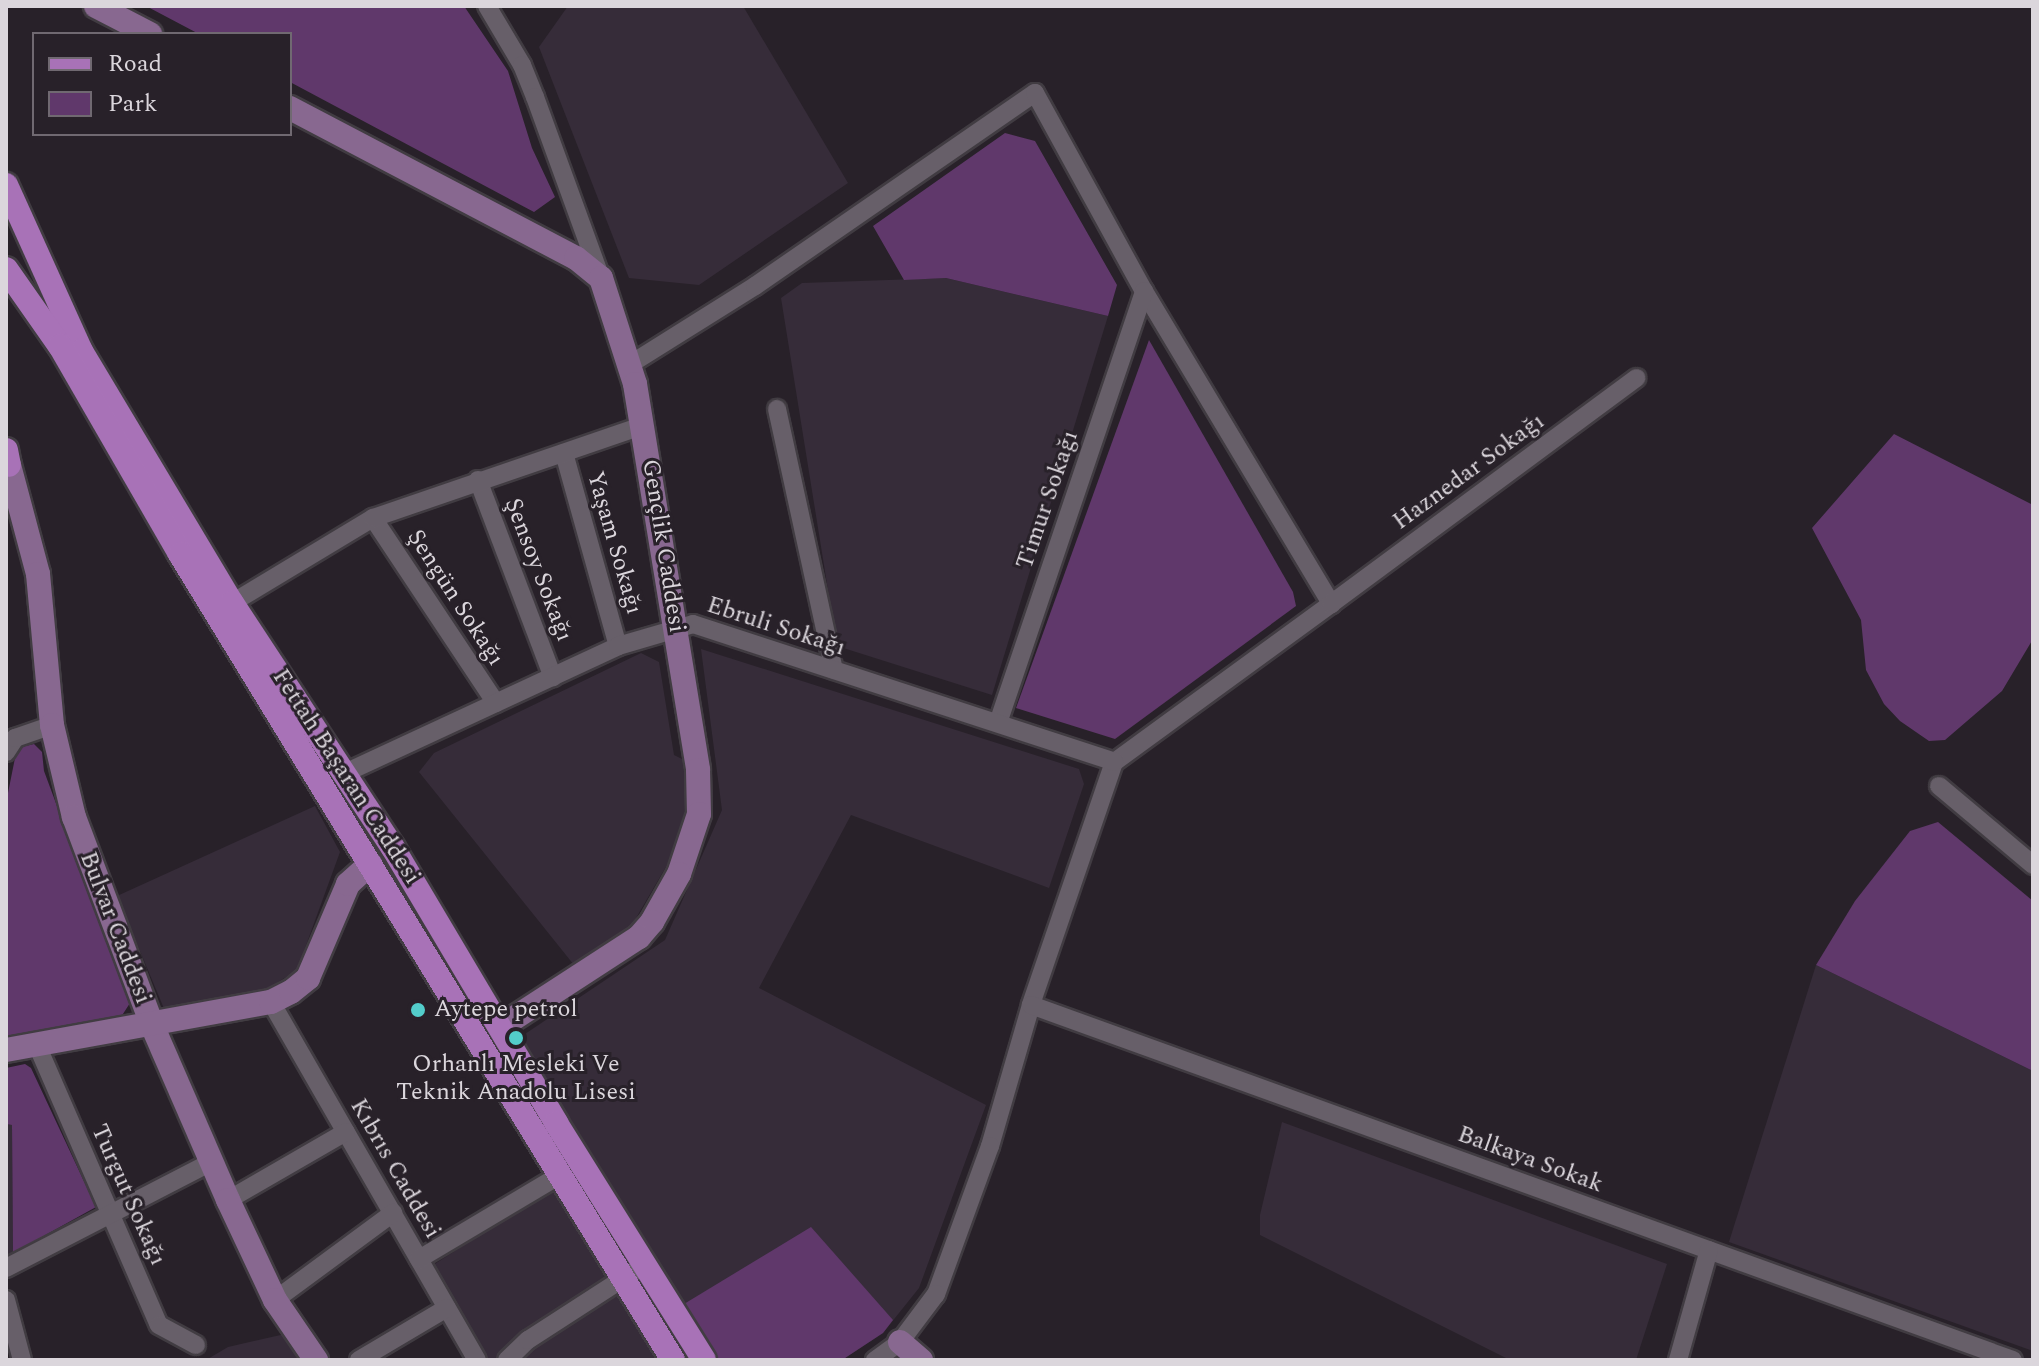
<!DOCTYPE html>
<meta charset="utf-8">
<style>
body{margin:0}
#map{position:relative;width:2039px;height:1366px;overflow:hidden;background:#282129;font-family:Spectral,serif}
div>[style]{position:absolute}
.built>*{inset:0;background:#362c39}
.green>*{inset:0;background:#60386b}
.roads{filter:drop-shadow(2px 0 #413c42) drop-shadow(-2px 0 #413c42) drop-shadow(0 2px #413c42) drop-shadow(0 -2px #413c42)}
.street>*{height:18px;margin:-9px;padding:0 9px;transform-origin:9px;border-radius:9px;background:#675f69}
.secondary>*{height:24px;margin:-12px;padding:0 12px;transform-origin:12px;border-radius:12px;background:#886890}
.primary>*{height:24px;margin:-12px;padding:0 12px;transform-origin:12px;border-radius:12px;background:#a872b7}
.dots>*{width:22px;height:22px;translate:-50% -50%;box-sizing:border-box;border:4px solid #282129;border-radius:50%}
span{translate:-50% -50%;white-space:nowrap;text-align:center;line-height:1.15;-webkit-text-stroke:6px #282129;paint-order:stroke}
.street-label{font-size:24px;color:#dbd6dc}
.poi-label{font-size:24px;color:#dbd6dc}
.left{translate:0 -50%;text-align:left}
.frame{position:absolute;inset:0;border:8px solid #dbd6dc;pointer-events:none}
.legend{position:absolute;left:32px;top:32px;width:260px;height:104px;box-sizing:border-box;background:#282129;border:2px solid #706971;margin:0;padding:10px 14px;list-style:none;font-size:24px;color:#dbd6dc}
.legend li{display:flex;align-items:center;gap:16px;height:40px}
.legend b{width:40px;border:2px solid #706971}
</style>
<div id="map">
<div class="built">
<div style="clip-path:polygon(568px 6px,743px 6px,848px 183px,699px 285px,629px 278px,539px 47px)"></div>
<div style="clip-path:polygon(946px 278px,1108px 316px,992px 695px,837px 646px,781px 298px,802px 283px)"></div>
<div style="clip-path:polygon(701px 649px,1079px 769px,1084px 784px,1049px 888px,851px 815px,759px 988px,986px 1105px,919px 1288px,883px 1333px,842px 1360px,718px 1360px,519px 1038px,665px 940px,722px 810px)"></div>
<div style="clip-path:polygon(641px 653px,659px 662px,674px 755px,684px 760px,688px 799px,674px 853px,625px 937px,574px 965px,419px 772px,434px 753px)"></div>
<div style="clip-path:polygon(315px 806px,340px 852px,297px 970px,264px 991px,165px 1011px,117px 896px)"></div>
<div style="clip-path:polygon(1816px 965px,2033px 1071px,2033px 1351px,1729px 1242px)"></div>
<div style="clip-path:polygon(1282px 1122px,1667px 1264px,1636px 1360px,1510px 1360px,1260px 1235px,1260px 1215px)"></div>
<div style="clip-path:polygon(6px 1124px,12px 1125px,13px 1253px,6px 1257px)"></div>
<div style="clip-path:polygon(554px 1188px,659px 1360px,487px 1360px,433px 1265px)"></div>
<div style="clip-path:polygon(285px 1334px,302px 1360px,206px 1360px,228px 1347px)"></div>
</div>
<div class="green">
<div style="clip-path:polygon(146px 6px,464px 6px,508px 71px,532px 148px,555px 197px,534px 212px,290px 82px,290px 34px,199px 34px)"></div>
<div style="clip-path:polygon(1005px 133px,1035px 141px,1117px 285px,1108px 316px,946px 278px,904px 280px,873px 226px)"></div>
<div style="clip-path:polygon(1149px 340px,1293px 592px,1296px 606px,1115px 739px,1016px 708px)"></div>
<div style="clip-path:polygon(1894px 434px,2033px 505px,2033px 639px,2002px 691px,1945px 740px,1929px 741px,1900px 721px,1884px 704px,1866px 670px,1861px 620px,1812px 528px)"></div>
<div style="clip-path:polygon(34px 744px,42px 752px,44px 771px,130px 1003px,121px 1017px,6px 1036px,6px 803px,17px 748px)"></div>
<div style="clip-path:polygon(1938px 822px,2033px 901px,2033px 1071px,1816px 965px,1855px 901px,1910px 831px)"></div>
<div style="clip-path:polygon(25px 1064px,31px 1068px,96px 1207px,13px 1253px,12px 1125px,6px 1124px,6px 1068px)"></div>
<div style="clip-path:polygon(811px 1227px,893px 1320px,883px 1333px,842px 1360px,718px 1360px,684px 1304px)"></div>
</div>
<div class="roads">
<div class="street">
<div style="left:487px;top:6px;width:69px;rotate:59.3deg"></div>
<div style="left:522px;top:65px;width:35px;rotate:68deg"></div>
<div style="left:535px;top:97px;width:193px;rotate:70deg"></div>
<div style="left:629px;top:365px;width:149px;rotate:-32.1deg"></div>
<div style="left:755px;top:286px;width:340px;rotate:-34.6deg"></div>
<div style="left:1035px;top:93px;width:226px;rotate:61.2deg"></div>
<div style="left:1144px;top:291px;width:365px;rotate:59.1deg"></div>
<div style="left:1331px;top:604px;width:268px;rotate:143.9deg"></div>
<div style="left:1114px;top:762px;width:257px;rotate:108.9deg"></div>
<div style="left:1031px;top:1005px;width:147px;rotate:106.2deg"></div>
<div style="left:990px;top:1146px;width:158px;rotate:110deg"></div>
<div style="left:936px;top:1294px;width:60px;rotate:126.9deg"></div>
<div style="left:900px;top:1342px;width:31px;rotate:144deg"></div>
<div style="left:777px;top:409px;width:267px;rotate:77.7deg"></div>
<div style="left:564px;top:453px;width:200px;rotate:74.4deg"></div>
<div style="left:478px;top:480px;width:211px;rotate:69.2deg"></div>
<div style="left:373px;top:518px;width:222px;rotate:56.4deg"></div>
<div style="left:232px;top:603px;width:165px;rotate:-31.1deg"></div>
<div style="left:373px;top:518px;width:284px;rotate:-18.9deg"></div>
<div style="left:1331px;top:604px;width:380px;rotate:-36.5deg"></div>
<div style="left:998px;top:723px;width:456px;rotate:-71.3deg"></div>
<div style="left:6px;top:752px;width:17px;rotate:-57deg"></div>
<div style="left:15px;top:738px;width:39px;rotate:-19deg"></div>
<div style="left:345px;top:773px;width:301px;rotate:-24.9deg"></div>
<div style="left:618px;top:646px;width:78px;rotate:-16.3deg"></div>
<div style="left:693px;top:624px;width:443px;rotate:18.1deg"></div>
<div style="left:1939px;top:786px;width:123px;rotate:40deg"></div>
<div style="left:271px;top:1002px;width:413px;rotate:60.1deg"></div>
<div style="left:1031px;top:1005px;width:1044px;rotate:19.88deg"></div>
<div style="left:37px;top:1045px;width:305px;rotate:66.5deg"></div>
<div style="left:159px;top:1325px;width:42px;rotate:28.4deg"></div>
<div style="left:228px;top:1200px;width:136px;rotate:-30deg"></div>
<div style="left:419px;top:1259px;width:162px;rotate:-30.8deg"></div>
<div style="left:6px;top:1268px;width:231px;rotate:-27.3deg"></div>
<div style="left:6px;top:1300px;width:62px;rotate:75.1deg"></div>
<div style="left:275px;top:1300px;width:147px;rotate:-36.4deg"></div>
<div style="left:359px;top:1360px;width:102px;rotate:-30.6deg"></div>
<div style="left:507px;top:1360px;width:29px;rotate:-44deg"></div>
<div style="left:528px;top:1340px;width:138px;rotate:-32.9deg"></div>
<div style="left:1678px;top:1360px;width:114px;rotate:-74.3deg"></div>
</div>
<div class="secondary">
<div style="left:96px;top:6px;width:61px;rotate:27.4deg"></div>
<div style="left:290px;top:108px;width:323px;rotate:27.7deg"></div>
<div style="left:576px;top:258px;width:32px;rotate:39deg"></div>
<div style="left:601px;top:278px;width:111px;rotate:72.2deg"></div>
<div style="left:635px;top:384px;width:391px;rotate:80.7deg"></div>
<div style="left:698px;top:770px;width:44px;rotate:88.7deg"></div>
<div style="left:699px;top:814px;width:63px;rotate:108.4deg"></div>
<div style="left:679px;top:874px;width:55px;rotate:119.4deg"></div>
<div style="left:652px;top:922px;width:20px;rotate:131deg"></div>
<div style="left:639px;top:937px;width:163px;rotate:147deg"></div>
<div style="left:9px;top:465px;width:113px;rotate:75.1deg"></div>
<div style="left:38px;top:574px;width:152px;rotate:84.7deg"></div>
<div style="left:52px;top:725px;width:95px;rotate:76.6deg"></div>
<div style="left:74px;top:817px;width:222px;rotate:69.4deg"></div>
<div style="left:152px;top:1025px;width:191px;rotate:66.5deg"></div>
<div style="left:228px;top:1200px;width:110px;rotate:64.8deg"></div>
<div style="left:275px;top:1300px;width:73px;rotate:55.7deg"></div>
<div style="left:6px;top:1050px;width:269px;rotate:-10.3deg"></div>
<div style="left:271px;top:1002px;width:22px;rotate:-27deg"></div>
<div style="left:291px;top:992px;width:22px;rotate:-39deg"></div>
<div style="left:308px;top:978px;width:102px;rotate:-66.9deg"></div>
<div style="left:348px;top:884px;width:30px;rotate:-42deg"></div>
<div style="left:900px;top:1342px;width:28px;rotate:41deg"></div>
</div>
<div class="primary">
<div style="left:6px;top:185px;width:182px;rotate:65.7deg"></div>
<div style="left:81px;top:351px;width:294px;rotate:59.1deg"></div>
<div style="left:232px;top:603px;width:293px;rotate:56.7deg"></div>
<div style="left:393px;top:848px;width:320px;rotate:59.3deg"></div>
<div style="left:556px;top:1123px;width:279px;rotate:58deg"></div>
<div style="left:6px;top:269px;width:94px;rotate:55deg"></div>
<div style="left:60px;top:346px;width:240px;rotate:60deg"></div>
<div style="left:180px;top:554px;width:945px;rotate:58.55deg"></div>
<div style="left:6px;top:450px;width:15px;rotate:79deg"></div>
</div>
</div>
<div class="dots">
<div style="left:418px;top:1010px;background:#53cdcb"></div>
<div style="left:516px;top:1038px;background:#53cdcb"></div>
</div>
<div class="street-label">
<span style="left:1469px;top:472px;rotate:-36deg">Haznedar Sokağı</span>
<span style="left:1048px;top:500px;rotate:-71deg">Timur Sokağı</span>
<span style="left:614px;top:543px;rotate:74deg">Yaşam Sokağı</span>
<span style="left:663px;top:546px;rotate:81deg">Gençlik Caddesi</span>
<span style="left:538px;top:570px;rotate:69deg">Şensoy Sokağı</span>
<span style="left:455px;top:598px;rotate:57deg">Şengün Sokağı</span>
<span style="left:776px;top:627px;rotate:18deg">Ebruli Sokağı</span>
<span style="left:346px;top:777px;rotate:57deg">Fettah Başaran Caddesi</span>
<span style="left:115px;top:928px;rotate:69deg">Bulvar Caddesi</span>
<span style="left:1530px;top:1160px;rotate:20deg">Balkaya Sokak</span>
<span style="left:395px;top:1169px;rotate:60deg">Kıbrıs Caddesi</span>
<span style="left:128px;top:1195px;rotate:66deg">Turgut Sokağı</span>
</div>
<div class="poi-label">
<span class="left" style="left:434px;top:1010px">Aytepe petrol</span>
<span style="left:516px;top:1079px">Orhanlı Mesleki Ve<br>Teknik Anadolu Lisesi</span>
</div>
<div class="frame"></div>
<ul class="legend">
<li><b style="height:10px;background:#a872b7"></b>Road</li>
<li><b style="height:22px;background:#60386b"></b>Park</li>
</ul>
</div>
